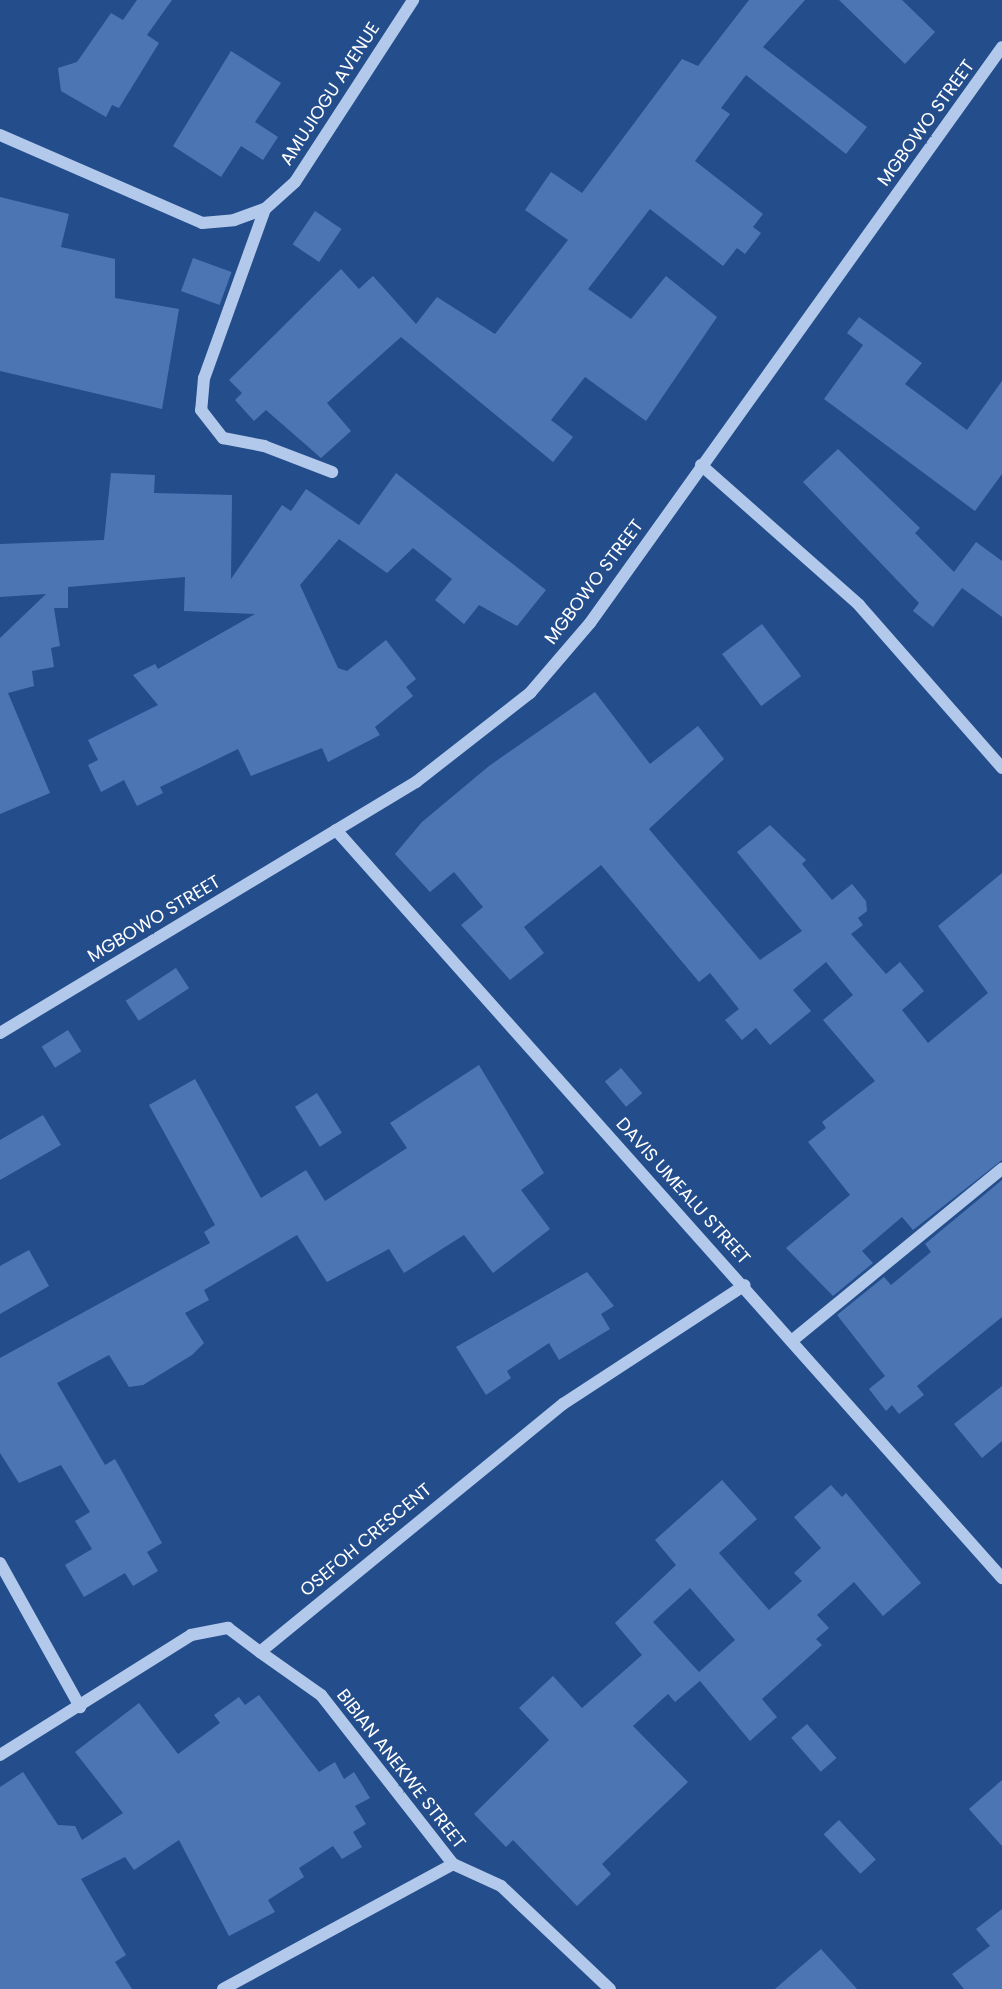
<!DOCTYPE html>
<style>
body{margin:0}
#map{position:relative;width:1002px;height:1989px;overflow:hidden;background:#244d8c;font-family:Poppins,sans-serif}
div>[style]{position:absolute}
[style*='--x']{left:calc(var(--x)*1px);top:calc(var(--y)*1px);width:calc(var(--w)*1px);rotate:calc(var(--a)*1deg)}
.building>*{inset:0;background:#4c76b3;transform-origin:0 0}
.minor>*{height:12px;margin:-6px;padding:0 6px;transform-origin:6px;border-radius:6px;background:#b3c9eb}
span{translate:-50% -50%;white-space:nowrap;text-align:center;line-height:1.15;-webkit-text-stroke:5px #244d8c;paint-order:stroke}
.street-label{font-size:18px;color:#fff}
</style>
<div id="map">
<div class="building">
<div style="clip-path:polygon(137px 0,172px 0,147px 35px,159px 43px,119px 108px,112px 105px,106px 117px,61px 91px,58px 68px,77px 62px,111px 13px,123px 20px)"></div>
<div style="clip-path:polygon(749px 0,805px 0,763px 47px,867px 127px,846px 154px,746px 75px,721px 108px,730px 114px,695px 161px,763px 214px,753px 227px,761px 233px,745px 254px,737px 248px,723px 266px,650px 209px,588px 289px,631px 319px,666px 276px,717px 317px,646px 421px,585px 377px,551px 420px,573px 437px,553px 462px,401px 337px,327px 403px,351px 431px,321px 458px,266px 410px,254px 421px,235px 400px,242px 393px,229px 380px,341px 269px,359px 289px,373px 276px,416px 324px,437px 297px,495px 334px,568px 240px,525px 210px,551px 172px,582px 193px,682px 59px,698px 66px)"></div>
<div style="clip-path:polygon(839px 0,902px 0,935px 32px,905px 64px)"></div>
<div style="clip-path:polygon(231px 51px,281px 83px,255px 122px,278px 137px,263px 160px,241px 146px,221px 177px,173px 146px)"></div>
<div style="clip-path:polygon(0 197px,69px 214px,61px 247px,115px 259px,115px 298px,179px 309px,162px 409px,0 371px)"></div>
<div style="left:315px;top:211px;width:32px;height:40px;rotate:34deg"></div>
<div style="left:193px;top:258px;width:41px;height:35px;rotate:20deg"></div>
<div style="clip-path:polygon(859px 317px,922px 363px,905px 384px,967px 430px,1002px 381px,1002px 474px,975px 511px,824px 399px,863px 345px,847px 333px)"></div>
<div style="clip-path:polygon(838px 449px,920px 528px,915px 533px,954px 572px,976px 542px,1002px 561px,1002px 617px,962px 588px,933px 627px,913px 611px,919px 603px,803px 482px)"></div>
<div style="clip-path:polygon(111px 473px,155px 475px,154px 493px,232px 495px,231px 579px,282px 505px,291px 511px,306px 489px,359px 525px,396px 473px,546px 590px,517px 626px,479px 605px,464px 624px,435px 600px,452px 579px,413px 548px,387px 573px,339px 539px,300px 585px,338px 668px,347px 671px,386px 640px,416px 679px,406px 687px,413px 696px,375px 727px,380px 735px,328px 762px,322px 748px,251px 776px,238px 749px,160px 787px,163px 793px,137px 806px,124px 780px,101px 792px,88px 765px,98px 760px,88px 740px,158px 705px,133px 675px,155px 664px,158px 669px,255px 614px,184px 611px,185px 577px,68px 587px,68px 608px,54px 608px,60px 646px,51px 648px,54px 667px,32px 671px,34px 686px,8px 693px,50px 793px,0 814px,0 638px,46px 594px,0 597px,0 544px,104px 540px)"></div>
<div style="left:762px;top:624px;width:65px;height:50px;rotate:53deg"></div>
<div style="clip-path:polygon(595px 692px,650px 764px,698px 726px,724px 759px,649px 829px,760px 960px,802px 931px,737px 852px,770px 825px,806px 860px,802px 864px,832px 900px,852px 884px,866px 901px,867px 911px,858px 918px,863px 925px,851px 934px,886px 974px,900px 962px,924px 991px,902px 1010px,928px 1043px,988px 993px,938px 926px,1002px 873px,1002px 1160px,913px 1230px,902px 1217px,862px 1251px,873px 1263px,833px 1296px,786px 1248px,850px 1195px,808px 1142px,826px 1128px,822px 1122px,875px 1081px,823px 1020px,853px 995px,826px 962px,793px 990px,811px 1011px,770px 1045px,756px 1028px,742px 1040px,725px 1020px,739px 1009px,710px 973px,699px 982px,601px 865px,524px 927px,544px 953px,510px 980px,461px 925px,483px 907px,454px 872px,430px 892px,395px 854px,422px 822px,489px 766px)"></div>
<div style="left:176px;top:968px;width:24px;height:60px;rotate:57deg"></div>
<div style="left:68px;top:1030px;width:25px;height:31px;rotate:58deg"></div>
<div style="clip-path:polygon(479px 1065px,544px 1173px,521px 1190px,550px 1229px,493px 1273px,464px 1235px,404px 1273px,389px 1249px,327px 1282px,297px 1235px,204px 1290px,209px 1300px,185px 1313px,204px 1343px,192px 1355px,143px 1385px,129px 1387px,109px 1355px,57px 1383px,105px 1465px,115px 1459px,162px 1543px,147px 1552px,158px 1571px,133px 1586px,125px 1573px,84px 1597px,65px 1565px,92px 1549px,75px 1521px,90px 1512px,61px 1465px,19px 1483px,0 1453px,0 1358px,210px 1243px,204px 1232px,215px 1225px,149px 1105px,195px 1079px,261px 1198px,306px 1170px,325px 1201px,407px 1148px,390px 1123px)"></div>
<div style="left:621px;top:1068px;width:33px;height:21px;rotate:50deg"></div>
<div style="left:317px;top:1093px;width:47px;height:26px;rotate:58deg"></div>
<div style="clip-path:polygon(43px 1115px,61px 1145px,0 1180px,0 1140px)"></div>
<div style="clip-path:polygon(1002px 1180px,1002px 1317px,917px 1386px,924px 1395px,899px 1414px,892px 1405px,886px 1411px,869px 1389px,885px 1376px,837px 1315px,884px 1277px,891px 1285px,931px 1252px,925px 1244px)"></div>
<div style="clip-path:polygon(29px 1250px,49px 1286px,0 1314px,0 1266px)"></div>
<div style="clip-path:polygon(587px 1272px,614px 1306px,601px 1314px,610px 1329px,559px 1360px,549px 1343px,507px 1371px,511px 1378px,486px 1395px,456px 1347px)"></div>
<div style="clip-path:polygon(1002px 1386px,1002px 1441px,982px 1458px,954px 1424px)"></div>
<div style="clip-path:polygon(evenodd,722px 1480px,757px 1519px,719px 1553px,769px 1610px,802px 1581px,794px 1573px,821px 1548px,794px 1517px,831px 1485px,842px 1497px,846px 1493px,921px 1583px,883px 1616px,854px 1582px,817px 1615px,829px 1628px,816px 1639px,822px 1645px,762px 1699px,777px 1717px,750px 1741px,700px 1681px,675px 1702px,668px 1694px,633px 1726px,688px 1782px,602px 1864px,611px 1874px,577px 1906px,513px 1840px,506px 1847px,474px 1814px,549px 1740px,519px 1708px,553px 1676px,582px 1708px,642px 1655px,615px 1623px,676px 1565px,655px 1540px,722px 1480px,690px 1588px,735px 1640px,699px 1672px,653px 1622px,690px 1588px)"></div>
<div style="clip-path:polygon(259px 1695px,319px 1772px,335px 1762px,344px 1779px,354px 1772px,370px 1798px,355px 1806px,366px 1824px,353px 1832px,362px 1847px,342px 1859px,333px 1846px,299px 1868px,304px 1877px,268px 1900px,275px 1912px,229px 1936px,179px 1840px,134px 1870px,125px 1857px,81px 1879px,126px 1955px,115px 1962px,132px 1989px,0 1989px,0 1787px,23px 1772px,58px 1825px,75px 1826px,82px 1840px,123px 1813px,75px 1752px,139px 1703px,178px 1754px,220px 1723px,214px 1715px,239px 1697px,245px 1705px)"></div>
<div style="left:807px;top:1724px;width:45px;height:21px;rotate:49deg"></div>
<div style="clip-path:polygon(1002px 1780px,1002px 1846px,969px 1809px)"></div>
<div style="left:839px;top:1820px;width:54px;height:21px;rotate:47deg"></div>
<div style="clip-path:polygon(1002px 1909px,1002px 1989px,964px 1989px,952px 1974px,990px 1946px,976px 1929px)"></div>
<div style="clip-path:polygon(821px 1949px,857px 1989px,775px 1989px)"></div>
</div>
<div class="minor">
<div style="--x:0;--y:135;--w:220;--a:23.5"></div>
<div style="--x:202;--y:223;--w:32;--a:-5"></div>
<div style="--x:234;--y:220;--w:33;--a:-20"></div>
<div style="--x:265;--y:209;--w:40;--a:-42"></div>
<div style="--x:295;--y:182;--w:217;--a:-57"></div>
<div style="--x:265;--y:209;--w:180;--a:109.8"></div>
<div style="--x:204;--y:378;--w:32;--a:95"></div>
<div style="--x:201;--y:410;--w:36;--a:52"></div>
<div style="--x:223;--y:438;--w:42;--a:11"></div>
<div style="--x:264;--y:446;--w:73;--a:20.9"></div>
<div style="--x:701;--y:465;--w:211;--a:41.5"></div>
<div style="--x:859;--y:605;--w:217;--a:48.7"></div>
<div style="--x:336;--y:830;--w:1002;--a:48.32"></div>
<div style="--x:0;--y:1033;--w:486;--a:-31.1"></div>
<div style="--x:416;--y:782;--w:145;--a:-38"></div>
<div style="--x:530;--y:693;--w:92;--a:-49.4"></div>
<div style="--x:590;--y:623;--w:708;--a:-54.42"></div>
<div style="--x:794;--y:1339;--w:269;--a:-39.3"></div>
<div style="--x:0;--y:1563;--w:165;--a:60.9"></div>
<div style="--x:260;--y:1652;--w:75;--a:35.2"></div>
<div style="--x:321;--y:1695;--w:214;--a:52"></div>
<div style="--x:453;--y:1864;--w:53;--a:24.6"></div>
<div style="--x:501;--y:1886;--w:150;--a:43.4"></div>
<div style="--x:0;--y:1755;--w:226;--a:-32.1"></div>
<div style="--x:191;--y:1635;--w:38;--a:-11"></div>
<div style="--x:228;--y:1628;--w:40;--a:37"></div>
<div style="--x:260;--y:1652;--w:392;--a:-39.3"></div>
<div style="--x:563;--y:1404;--w:217;--a:-33.2"></div>
<div style="--x:223;--y:1989;--w:262;--a:-28.5"></div>
</div>
<div class="street-label">
<span style="left:330px;top:94px;rotate:-57deg">AMUJIOGU AVENUE</span>
<span style="left:926px;top:123px;rotate:-54deg">MGBOWO STREET</span>
<span style="left:594px;top:582px;rotate:-53deg">MGBOWO STREET</span>
<span style="left:154px;top:919px;rotate:-31deg">MGBOWO STREET</span>
<span style="left:683px;top:1191px;rotate:48deg">DAVIS UMEALU STREET</span>
<span style="left:366px;top:1540px;rotate:-40deg">OSEFOH CRESCENT</span>
<span style="left:401px;top:1769px;rotate:52deg">BIBIAN ANEKWE STREET</span>
</div>
</div>
